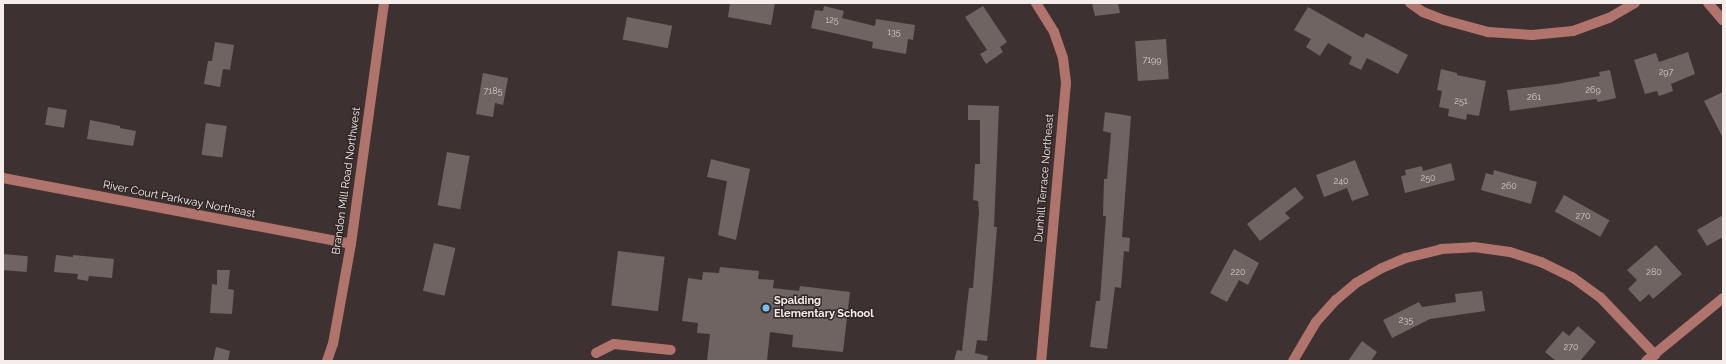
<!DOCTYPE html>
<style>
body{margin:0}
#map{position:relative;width:1726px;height:364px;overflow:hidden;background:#3d3231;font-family:Raleway,sans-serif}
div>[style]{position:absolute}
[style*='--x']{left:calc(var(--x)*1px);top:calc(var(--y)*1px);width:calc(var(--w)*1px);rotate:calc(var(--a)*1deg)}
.building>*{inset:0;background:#6f6462;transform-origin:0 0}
.minor>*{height:10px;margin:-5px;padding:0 5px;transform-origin:5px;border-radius:5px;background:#b0746c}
.dots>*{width:11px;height:11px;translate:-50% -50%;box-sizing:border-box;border:2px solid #322827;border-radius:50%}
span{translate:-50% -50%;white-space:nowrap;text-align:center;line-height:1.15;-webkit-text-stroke:3px #322827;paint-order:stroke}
.number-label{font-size:9px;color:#d3cbca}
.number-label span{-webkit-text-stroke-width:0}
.street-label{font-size:11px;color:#f4edec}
.poi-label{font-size:11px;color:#f4edec;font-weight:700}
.left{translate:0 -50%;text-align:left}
.frame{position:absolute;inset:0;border:4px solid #f4edec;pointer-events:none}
</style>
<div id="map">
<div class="building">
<div style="clip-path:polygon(730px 3px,775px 3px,771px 25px,728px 17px)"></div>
<div style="clip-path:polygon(1092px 3px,1118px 3px,1120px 13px,1095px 16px)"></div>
<div style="clip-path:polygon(824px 6px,844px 11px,842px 18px,875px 26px,876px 19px,915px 25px,913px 40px,908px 39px,906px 54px,872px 48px,873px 42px,811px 28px,815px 10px,823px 11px)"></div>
<div style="clip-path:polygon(983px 6px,1007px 42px,1000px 47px,1003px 52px,986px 64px,980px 54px,987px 50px,965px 17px)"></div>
<div style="clip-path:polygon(1308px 7px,1363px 38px,1366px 33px,1408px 55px,1398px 74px,1367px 58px,1361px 70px,1349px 64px,1352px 57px,1328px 43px,1320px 56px,1306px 47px,1311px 39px,1294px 30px)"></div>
<div style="left:627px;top:17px;width:46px;height:23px;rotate:11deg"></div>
<div style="left:1166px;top:39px;width:40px;height:31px;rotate:86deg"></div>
<div style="clip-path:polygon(215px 42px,234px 45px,230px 70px,223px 69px,220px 87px,204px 84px,208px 61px,212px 61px)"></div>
<div style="clip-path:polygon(1688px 52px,1695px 74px,1671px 84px,1673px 91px,1659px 96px,1657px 91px,1645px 94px,1634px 60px,1656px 53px,1659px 62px)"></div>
<div style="clip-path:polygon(1441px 69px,1457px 73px,1457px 75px,1486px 81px,1479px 116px,1467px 114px,1466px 120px,1448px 116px,1449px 109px,1439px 107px,1442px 91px,1437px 90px)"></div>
<div style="clip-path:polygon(1610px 70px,1616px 98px,1598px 102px,1596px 99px,1510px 111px,1507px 90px,1557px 84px,1600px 76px,1599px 72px)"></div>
<div style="clip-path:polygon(483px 73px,508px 78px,503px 105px,495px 103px,493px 117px,476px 114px)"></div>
<div style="clip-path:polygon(1723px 92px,1723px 138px,1704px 101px)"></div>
<div style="clip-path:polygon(968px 105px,999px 106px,994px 227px,997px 227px,992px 290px,987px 341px,977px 340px,975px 353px,988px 356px,987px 361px,954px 361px,957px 350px,962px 351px,969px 288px,973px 288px,979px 213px,978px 201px,973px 200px,975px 164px,980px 164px,980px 120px,968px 120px)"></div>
<div style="left:48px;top:107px;width:19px;height:18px;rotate:9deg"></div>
<div style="clip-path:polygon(1105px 112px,1131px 116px,1122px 237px,1130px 238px,1129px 252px,1124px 251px,1121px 288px,1115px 287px,1107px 349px,1090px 347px,1096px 301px,1100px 301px,1106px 216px,1103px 216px,1104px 179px,1107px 179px,1111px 133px,1103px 131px)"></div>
<div style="clip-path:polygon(90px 120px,120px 126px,120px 128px,136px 131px,133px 146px,87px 139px)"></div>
<div style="left:206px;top:123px;width:21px;height:32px;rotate:8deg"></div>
<div style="left:447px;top:152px;width:23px;height:54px;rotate:10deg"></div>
<div style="clip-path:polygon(711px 159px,750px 169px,736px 240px,718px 235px,727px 181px,707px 177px)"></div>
<div style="clip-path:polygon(1355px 160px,1369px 195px,1352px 201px,1347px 188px,1324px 197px,1316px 175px)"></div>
<div style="clip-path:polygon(1451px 163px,1455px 180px,1405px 193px,1401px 176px,1406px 175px,1405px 170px,1422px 166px,1423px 171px)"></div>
<div style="clip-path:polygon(1494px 170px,1537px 182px,1531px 204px,1481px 190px,1486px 173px,1493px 175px)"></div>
<div style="clip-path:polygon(1295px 187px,1304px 198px,1285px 213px,1290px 218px,1260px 241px,1247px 224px)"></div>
<div style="left:1564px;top:195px;width:52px;height:19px;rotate:29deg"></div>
<div style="clip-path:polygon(1723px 215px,1723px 237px,1707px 246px,1697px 230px)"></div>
<div style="left:434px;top:243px;width:22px;height:49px;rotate:13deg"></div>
<div style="clip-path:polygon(1656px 245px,1682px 274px,1653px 299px,1649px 294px,1640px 302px,1628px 289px,1637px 280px,1627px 270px)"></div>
<div style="clip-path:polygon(1234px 249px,1259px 263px,1248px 285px,1239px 280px,1227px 302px,1210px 293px)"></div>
<div style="left:618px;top:251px;width:47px;height:55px;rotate:7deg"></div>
<div style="left:3px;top:254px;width:25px;height:16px;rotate:5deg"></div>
<div style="clip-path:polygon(56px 255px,73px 257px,73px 255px,114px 259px,112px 278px,89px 276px,88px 281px,77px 279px,78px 274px,54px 272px)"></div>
<div style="clip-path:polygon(720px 267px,759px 271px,758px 279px,774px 280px,773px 288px,799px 291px,800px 286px,850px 292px,843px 352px,792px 347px,793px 335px,770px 332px,767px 361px,707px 361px,710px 334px,697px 333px,698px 323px,682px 321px,688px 278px,702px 280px,703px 272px,719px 273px)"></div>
<div style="clip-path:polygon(217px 270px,230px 270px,228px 289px,234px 290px,232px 314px,210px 313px,212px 284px,217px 285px)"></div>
<div style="clip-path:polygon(1482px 291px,1485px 311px,1430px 319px,1392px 338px,1383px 320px,1419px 302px,1422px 307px,1456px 302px,1455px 294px)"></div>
<div style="clip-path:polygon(1578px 326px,1596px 342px,1580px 361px,1556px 361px,1545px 352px,1563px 331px,1569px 336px)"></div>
<div style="clip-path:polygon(1362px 341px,1377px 352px,1371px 361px,1348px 361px)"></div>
<div style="clip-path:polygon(216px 347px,230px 351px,228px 361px,213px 361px)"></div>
</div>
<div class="minor">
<div style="--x:1036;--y:3;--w:34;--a:58"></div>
<div style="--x:1054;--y:32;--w:28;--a:71"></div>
<div style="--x:1063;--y:58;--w:25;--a:83"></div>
<div style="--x:1066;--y:83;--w:279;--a:95.1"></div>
<div style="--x:1410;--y:3;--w:16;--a:35"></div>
<div style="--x:1423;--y:12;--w:22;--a:21"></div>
<div style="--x:1444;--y:20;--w:46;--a:15.3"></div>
<div style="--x:1488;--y:32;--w:44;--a:3.9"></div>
<div style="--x:1532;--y:35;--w:41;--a:-5.6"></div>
<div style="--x:1573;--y:31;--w:38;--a:-20"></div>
<div style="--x:1609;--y:18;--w:30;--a:-30"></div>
<div style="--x:1708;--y:3;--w:23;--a:49"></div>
<div style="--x:3;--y:178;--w:354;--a:10.7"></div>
<div style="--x:596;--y:353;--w:20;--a:-27"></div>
<div style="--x:614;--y:344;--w:57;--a:6"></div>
<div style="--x:327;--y:361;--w:18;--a:-71"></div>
<div style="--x:333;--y:344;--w:102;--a:-79.8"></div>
<div style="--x:351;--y:244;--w:243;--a:-82.2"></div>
<div style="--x:1293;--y:361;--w:45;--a:-59.5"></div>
<div style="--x:1316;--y:322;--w:30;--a:-48"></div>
<div style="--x:1336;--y:300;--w:26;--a:-40"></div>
<div style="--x:1356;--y:283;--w:30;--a:-30"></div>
<div style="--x:1382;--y:268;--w:26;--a:-23"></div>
<div style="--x:1406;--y:258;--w:36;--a:-14"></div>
<div style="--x:1441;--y:249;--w:33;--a:-3"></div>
<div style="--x:1474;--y:247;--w:36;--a:8"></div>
<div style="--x:1510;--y:252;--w:33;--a:18"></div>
<div style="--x:1541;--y:262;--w:34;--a:26"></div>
<div style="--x:1572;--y:277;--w:34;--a:36"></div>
<div style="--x:1600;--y:297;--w:80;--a:46.5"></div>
<div style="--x:1646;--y:361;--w:99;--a:-39.3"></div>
</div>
<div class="dots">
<div style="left:766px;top:308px;background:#70c1f4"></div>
</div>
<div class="number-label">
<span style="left:832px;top:20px">125</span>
<span style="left:894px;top:32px">135</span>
<span style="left:1152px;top:60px">7199</span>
<span style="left:1666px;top:72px">297</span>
<span style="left:1593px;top:90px">269</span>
<span style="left:493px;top:91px">7185</span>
<span style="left:1534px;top:97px">261</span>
<span style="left:1461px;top:101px">251</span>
<span style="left:1428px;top:178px">250</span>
<span style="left:1341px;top:181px">240</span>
<span style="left:1509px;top:186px">260</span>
<span style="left:1583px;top:216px">270</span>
<span style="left:1238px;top:272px">220</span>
<span style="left:1654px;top:272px">280</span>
<span style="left:1406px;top:320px">235</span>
<span style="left:1571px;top:347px">270</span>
</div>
<div class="street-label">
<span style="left:1045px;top:178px;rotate:-85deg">Dunhill Terrace Northeast</span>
<span style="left:347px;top:181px;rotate:-82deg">Brandon Mill Road Northwest</span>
<span style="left:179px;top:200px;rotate:11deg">River Court Parkway Northeast</span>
</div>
<div class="poi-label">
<span class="left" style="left:774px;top:308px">Spalding<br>Elementary School</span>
</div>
<div class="frame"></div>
</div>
